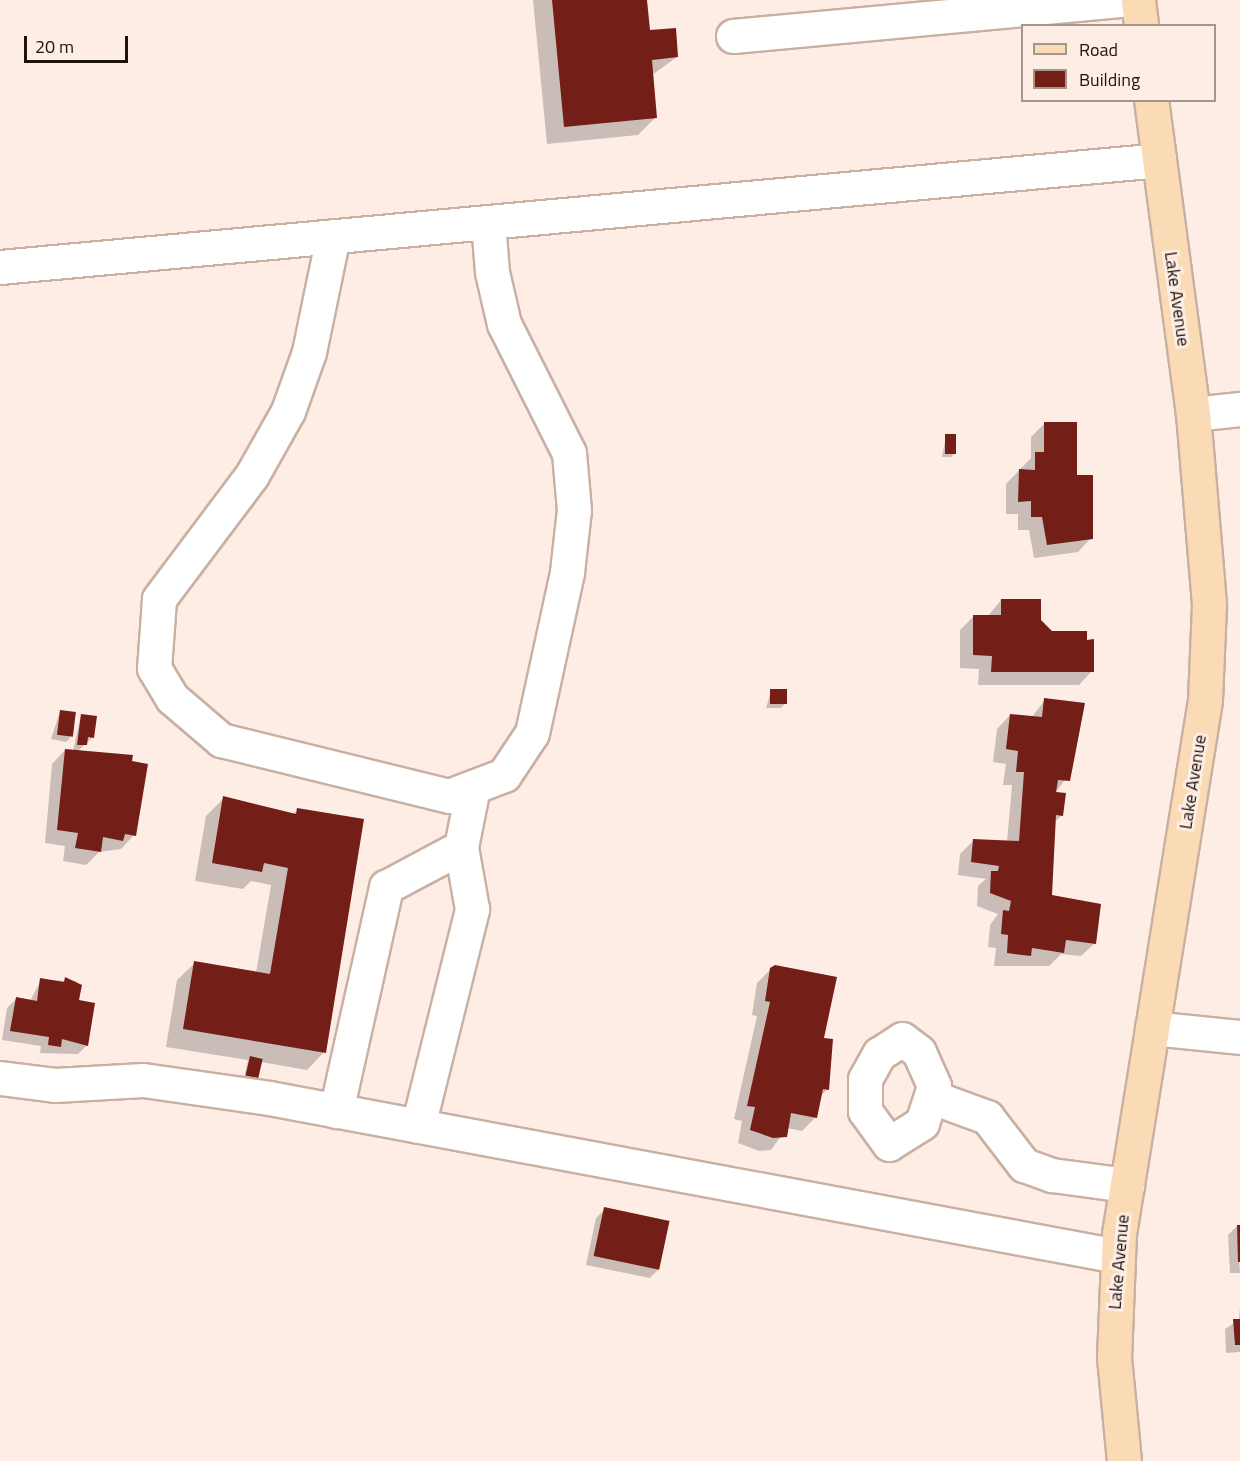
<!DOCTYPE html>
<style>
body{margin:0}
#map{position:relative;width:1240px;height:1461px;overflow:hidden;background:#fdede5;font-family:"Titillium Web",sans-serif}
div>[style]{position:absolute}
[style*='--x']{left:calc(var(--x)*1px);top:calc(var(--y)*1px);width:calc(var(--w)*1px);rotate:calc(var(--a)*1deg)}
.shadow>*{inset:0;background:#0003}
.building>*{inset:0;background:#741e18;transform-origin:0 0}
.roads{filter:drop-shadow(2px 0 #c9b0a2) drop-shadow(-2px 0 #c9b0a2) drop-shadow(0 2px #c9b0a2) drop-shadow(0 -2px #c9b0a2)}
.minor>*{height:33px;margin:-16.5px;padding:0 16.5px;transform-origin:16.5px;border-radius:16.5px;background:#fff}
.major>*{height:33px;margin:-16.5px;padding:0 16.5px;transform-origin:16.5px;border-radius:16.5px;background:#fbdbb5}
span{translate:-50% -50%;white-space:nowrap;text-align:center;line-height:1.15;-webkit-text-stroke:6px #fdede5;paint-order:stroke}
.street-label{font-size:18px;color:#1d140f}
.legend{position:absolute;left:1021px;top:24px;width:195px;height:78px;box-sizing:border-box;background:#fdede5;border:2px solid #a3968f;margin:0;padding:8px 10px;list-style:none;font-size:18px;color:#1d140f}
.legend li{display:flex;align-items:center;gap:12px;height:30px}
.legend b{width:30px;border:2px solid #a3968f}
.scale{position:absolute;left:24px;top:36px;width:104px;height:27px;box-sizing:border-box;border:3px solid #1d140f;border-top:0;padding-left:8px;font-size:18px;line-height:21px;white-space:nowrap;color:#1d140f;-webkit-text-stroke:4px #fdede5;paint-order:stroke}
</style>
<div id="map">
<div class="shadow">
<div style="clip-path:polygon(533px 0,644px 0,648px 32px,677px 57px,652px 75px,656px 117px,638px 135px,547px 144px)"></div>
<div style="clip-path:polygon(1045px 423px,1076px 477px,1091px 538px,1078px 552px,1034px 558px,1029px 530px,1018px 530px,1018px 514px,1006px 514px,1006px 484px,1031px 458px,1031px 437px)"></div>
<div style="clip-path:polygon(946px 436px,955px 453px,951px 457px,942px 457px)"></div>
<div style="clip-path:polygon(1001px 600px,1040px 620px,1092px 671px,1079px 685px,978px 685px,979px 669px,960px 668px,960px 630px,974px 616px,988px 616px)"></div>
<div style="clip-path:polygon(771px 691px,785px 704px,781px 708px,766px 708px)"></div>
<div style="clip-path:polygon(1045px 700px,1084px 705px,1072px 769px,1055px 794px,1062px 815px,1054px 823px,1050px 896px,1095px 943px,1081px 956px,1061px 954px,1049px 966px,994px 966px,996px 948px,988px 947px,990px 925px,998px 914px,977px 906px,978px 886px,986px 879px,958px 875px,960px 854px,973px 841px,1007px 842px,1012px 785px,1003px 785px,1006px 764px,993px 762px,997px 729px,1010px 715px,1031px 718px)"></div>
<div style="clip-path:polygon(60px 711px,70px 738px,66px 742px,51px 739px)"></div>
<div style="clip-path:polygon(81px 715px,93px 737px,78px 751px,134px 835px,121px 849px,99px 852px,86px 865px,63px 861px,65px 846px,45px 843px,52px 764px,65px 750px,73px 751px)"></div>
<div style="clip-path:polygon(224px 798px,292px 815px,297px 810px,324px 1052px,307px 1070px,261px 1062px,254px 1081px,244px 1079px,248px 1060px,166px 1047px,177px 980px,195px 963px,256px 973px,271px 885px,251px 881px,243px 889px,195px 881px,206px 816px)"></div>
<div style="clip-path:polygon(771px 969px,822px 1039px,828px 1089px,819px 1097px,816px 1117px,802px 1131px,787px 1128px,771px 1150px,759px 1151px,738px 1143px,742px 1121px,734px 1119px,757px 1016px,752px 1015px,757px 983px)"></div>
<div style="clip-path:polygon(41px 980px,76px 981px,87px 1045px,78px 1054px,40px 1053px,41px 1046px,2px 1040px,7px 1008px,16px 999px,30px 1001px)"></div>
<div style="clip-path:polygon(605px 1209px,659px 1269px,650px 1278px,586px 1265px,596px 1218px)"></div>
<div style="clip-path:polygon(1237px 1226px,1240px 1273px,1230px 1273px,1228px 1235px)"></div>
<div style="clip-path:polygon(1240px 1307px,1240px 1352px,1226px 1353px,1225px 1329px,1239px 1320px)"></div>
</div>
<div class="building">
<div style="clip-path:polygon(552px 0,647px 0,650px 30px,676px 28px,678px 57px,652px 60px,657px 118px,564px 127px)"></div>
<div style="clip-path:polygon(1044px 422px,1077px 422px,1077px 475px,1093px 475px,1093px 539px,1047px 545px,1042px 517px,1031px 517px,1031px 501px,1018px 502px,1019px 469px,1035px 470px,1035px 452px,1044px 452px)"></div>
<div style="left:945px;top:434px;width:11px;height:20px"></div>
<div style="clip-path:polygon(1001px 599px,1041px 599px,1041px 620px,1052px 631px,1087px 631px,1087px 640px,1094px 639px,1094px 672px,991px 672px,992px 656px,973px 655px,973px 615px,1001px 615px)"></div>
<div style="left:770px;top:689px;width:17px;height:15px"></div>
<div style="clip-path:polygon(1044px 698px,1085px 703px,1070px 781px,1058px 780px,1056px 792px,1066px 793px,1063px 816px,1056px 815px,1052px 895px,1101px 904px,1096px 944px,1066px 940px,1064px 953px,1032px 948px,1031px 956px,1007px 953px,1008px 935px,1001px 934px,1003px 910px,1009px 911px,1011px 901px,990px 893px,991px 871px,998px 871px,999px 866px,971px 862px,973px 839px,1019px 841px,1024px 772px,1016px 772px,1018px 751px,1006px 749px,1010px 714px,1042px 717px)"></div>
<div style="left:60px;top:710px;width:16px;height:25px;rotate:7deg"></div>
<div style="clip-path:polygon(81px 714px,97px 716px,94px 738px,88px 737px,87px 745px,77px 745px)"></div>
<div style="clip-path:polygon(65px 749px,133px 755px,132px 761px,148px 764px,136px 836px,125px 834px,123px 841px,103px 837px,101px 852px,75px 848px,78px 833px,57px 830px)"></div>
<div style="clip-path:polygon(223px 796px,296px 814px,297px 808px,364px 819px,326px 1053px,183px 1029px,194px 961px,270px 974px,288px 868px,264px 863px,262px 872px,212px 863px)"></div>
<div style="clip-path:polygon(775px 965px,837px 977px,824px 1038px,833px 1039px,829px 1090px,823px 1089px,817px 1118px,791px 1113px,787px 1137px,773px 1138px,750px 1130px,755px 1107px,747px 1106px,770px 1002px,765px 1001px,770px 968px)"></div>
<div style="clip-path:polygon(65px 977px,82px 985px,79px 1000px,95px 1003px,88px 1046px,62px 1039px,61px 1047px,48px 1045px,49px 1037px,10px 1031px,16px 997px,37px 1001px,40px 978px,64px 982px)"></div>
<div style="left:250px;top:1056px;width:13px;height:20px;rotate:13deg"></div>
<div style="left:604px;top:1207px;width:67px;height:50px;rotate:12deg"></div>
<div style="clip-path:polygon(1237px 1225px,1240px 1225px,1240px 1262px,1238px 1262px)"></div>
<div style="clip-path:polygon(1233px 1319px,1240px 1319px,1240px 1345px,1235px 1345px)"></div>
</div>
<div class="roads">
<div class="minor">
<div style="--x:733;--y:36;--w:391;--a:-5.3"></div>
<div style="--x:333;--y:236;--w:118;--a:101.7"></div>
<div style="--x:309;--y:352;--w:63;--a:109.6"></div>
<div style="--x:288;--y:411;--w:73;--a:119.4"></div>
<div style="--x:252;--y:475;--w:155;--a:126.9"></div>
<div style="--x:159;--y:599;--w:69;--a:94.1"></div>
<div style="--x:154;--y:668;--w:35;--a:59"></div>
<div style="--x:172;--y:698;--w:65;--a:40.6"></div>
<div style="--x:221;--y:740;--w:235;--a:13.8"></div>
<div style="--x:449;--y:796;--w:59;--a:-20.9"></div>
<div style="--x:504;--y:775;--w:50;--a:-56.3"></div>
<div style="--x:532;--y:733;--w:165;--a:-77.7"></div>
<div style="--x:567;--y:572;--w:62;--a:-83.6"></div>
<div style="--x:574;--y:510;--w:57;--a:-95"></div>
<div style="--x:569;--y:453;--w:144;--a:-116.7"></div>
<div style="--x:504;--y:324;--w:53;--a:-103"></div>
<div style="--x:492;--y:272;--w:50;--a:-94.6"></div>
<div style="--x:0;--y:267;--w:1164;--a:-5.27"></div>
<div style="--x:1193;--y:414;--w:47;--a:-6.1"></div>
<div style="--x:1152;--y:1028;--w:88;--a:5.8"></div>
<div style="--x:902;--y:1039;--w:21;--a:37"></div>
<div style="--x:919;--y:1052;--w:37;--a:66"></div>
<div style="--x:934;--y:1086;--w:39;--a:108"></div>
<div style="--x:922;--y:1123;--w:39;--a:148"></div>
<div style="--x:889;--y:1144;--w:41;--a:-126"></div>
<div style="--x:865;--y:1111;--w:32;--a:-90"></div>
<div style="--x:865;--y:1079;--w:29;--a:-61"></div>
<div style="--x:879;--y:1054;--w:27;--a:-33"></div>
<div style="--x:0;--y:1078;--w:55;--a:7.3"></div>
<div style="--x:55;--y:1085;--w:88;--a:-3.3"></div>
<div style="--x:143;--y:1080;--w:127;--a:8.1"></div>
<div style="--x:269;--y:1098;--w:863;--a:10.55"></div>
<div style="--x:932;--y:1097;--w:59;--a:20"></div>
<div style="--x:987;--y:1117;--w:61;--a:52.4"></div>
<div style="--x:1024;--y:1165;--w:30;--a:20"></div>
<div style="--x:1052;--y:1175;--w:76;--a:7.6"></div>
<div style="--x:336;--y:1111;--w:230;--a:-77.4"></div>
<div style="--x:386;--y:887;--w:85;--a:-28.1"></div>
<div style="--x:418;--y:1126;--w:224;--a:-76"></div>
<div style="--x:472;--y:909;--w:63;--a:-100.1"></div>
<div style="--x:461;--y:847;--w:61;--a:-78.7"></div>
</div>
<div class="major">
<div style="--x:1138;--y:0;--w:26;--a:83"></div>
<div style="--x:1124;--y:1461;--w:103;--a:-95.5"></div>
<div style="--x:1114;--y:1358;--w:124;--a:-87.7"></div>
<div style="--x:1119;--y:1234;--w:541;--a:-80.85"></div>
<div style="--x:1205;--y:700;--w:96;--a:-87.6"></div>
<div style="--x:1209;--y:604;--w:191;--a:-94.8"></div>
<div style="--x:1193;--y:414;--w:317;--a:-97.6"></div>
</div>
</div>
<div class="street-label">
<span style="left:1177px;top:299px;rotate:82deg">Lake Avenue</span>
<span style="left:1193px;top:782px;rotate:-81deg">Lake Avenue</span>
<span style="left:1119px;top:1262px;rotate:-85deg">Lake Avenue</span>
</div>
<ul class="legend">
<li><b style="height:8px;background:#fbdbb5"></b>Road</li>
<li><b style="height:16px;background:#741e18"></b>Building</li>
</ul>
<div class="scale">20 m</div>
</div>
